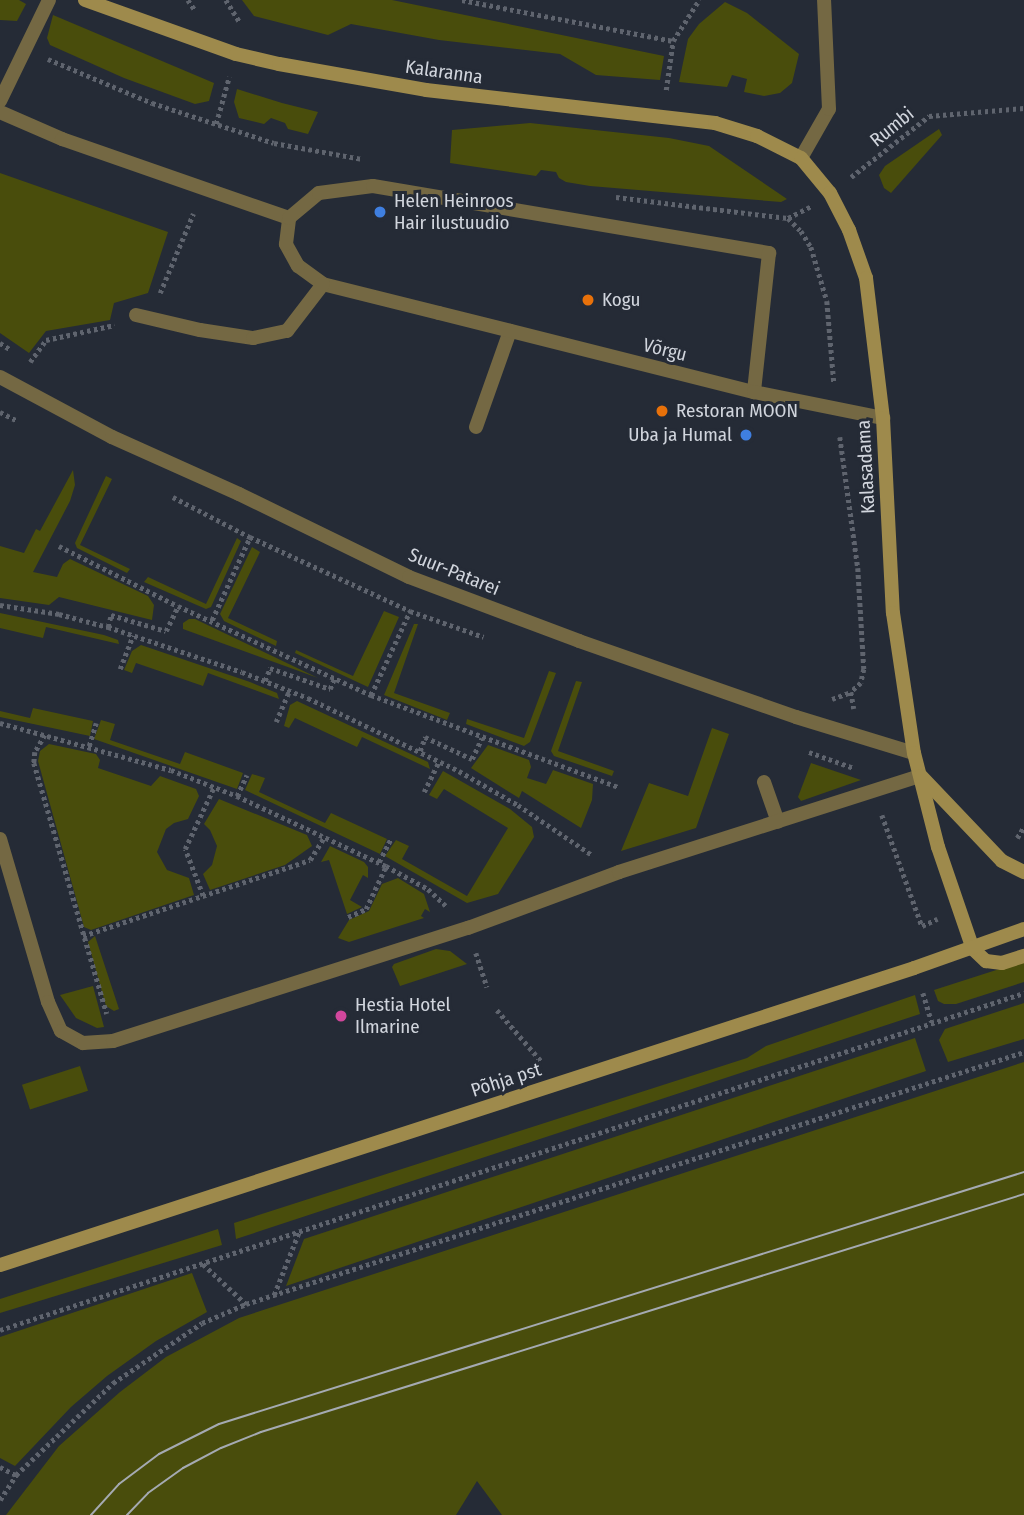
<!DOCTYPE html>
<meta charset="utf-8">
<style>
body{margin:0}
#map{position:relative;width:1024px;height:1515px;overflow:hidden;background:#252b36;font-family:"Fira Sans Condensed",sans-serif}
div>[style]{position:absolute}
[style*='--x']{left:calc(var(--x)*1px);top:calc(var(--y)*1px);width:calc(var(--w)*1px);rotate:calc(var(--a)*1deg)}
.green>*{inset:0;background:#494d0c;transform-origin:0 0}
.path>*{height:4.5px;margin-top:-2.25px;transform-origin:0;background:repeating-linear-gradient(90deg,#5f646e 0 3.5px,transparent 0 7px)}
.lane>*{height:14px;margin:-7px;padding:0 7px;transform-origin:7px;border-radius:7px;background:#746843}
.street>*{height:14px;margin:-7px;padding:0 7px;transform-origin:7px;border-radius:7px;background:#746843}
.secondary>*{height:14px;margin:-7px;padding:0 7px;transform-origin:7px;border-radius:7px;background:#9e8a4c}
.tram>*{height:2px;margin:-1px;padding:0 1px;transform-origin:1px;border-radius:1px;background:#a5aab2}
.dots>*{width:19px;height:19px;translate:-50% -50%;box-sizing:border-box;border:4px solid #252b36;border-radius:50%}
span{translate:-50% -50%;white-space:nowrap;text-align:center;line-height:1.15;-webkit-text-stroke:6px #252b36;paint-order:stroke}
.street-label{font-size:19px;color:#d1d5dd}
.poi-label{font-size:19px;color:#d1d5dd}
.left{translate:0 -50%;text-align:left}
.right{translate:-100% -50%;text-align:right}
</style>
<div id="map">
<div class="green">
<div style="clip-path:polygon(0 0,19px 0,26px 4px,17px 21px,0 20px)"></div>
<div style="clip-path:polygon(242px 0,392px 0,664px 56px,660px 80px,596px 75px,560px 54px,439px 40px,351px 24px,328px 35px,254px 16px)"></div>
<div style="clip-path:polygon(725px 2px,747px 13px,799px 54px,792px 83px,780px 93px,764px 96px,744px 92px,747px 79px,732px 75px,727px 87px,679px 82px,688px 39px,699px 24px)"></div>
<div style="clip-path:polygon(53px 15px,214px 83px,209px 101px,195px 104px,124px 78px,50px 45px,47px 38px)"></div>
<div style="clip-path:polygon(237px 89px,282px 103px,318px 112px,308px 134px,288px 129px,285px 123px,271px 118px,264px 124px,239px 118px,234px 102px)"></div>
<div style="clip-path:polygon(530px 123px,669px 138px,709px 146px,787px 199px,781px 202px,590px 186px,566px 182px,559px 178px,556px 172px,541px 170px,536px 176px,450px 163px,452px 130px)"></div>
<div style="clip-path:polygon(939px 129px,942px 135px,891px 193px,884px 188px,879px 175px,885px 166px)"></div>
<div style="clip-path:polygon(0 173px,168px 232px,148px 293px,114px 303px,110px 320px,46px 331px,29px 353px,0 333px)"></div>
<div style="clip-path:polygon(73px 470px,75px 485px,70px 501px,33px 572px,57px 577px,63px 564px,70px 559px,148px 596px,154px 605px,152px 620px,59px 597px,49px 605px,0 598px,0 546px,24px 553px,36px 529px,40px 531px)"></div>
<div style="clip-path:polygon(106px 476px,112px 479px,80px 545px,130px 569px,127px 573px,77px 548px,75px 543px)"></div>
<div style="clip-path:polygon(237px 538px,241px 541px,211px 607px,206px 609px,144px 582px,148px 577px,206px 604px)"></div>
<div style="clip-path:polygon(252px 547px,260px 552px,228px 618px,277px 641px,276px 646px,224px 621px,220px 614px)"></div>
<div style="clip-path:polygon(384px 611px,399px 617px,368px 687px,295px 653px,296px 650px,353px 676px)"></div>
<div style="clip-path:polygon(0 613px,104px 635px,118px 640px,119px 644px,46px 627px,43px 638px,0 628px)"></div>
<div style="clip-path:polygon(189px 619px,195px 619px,318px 678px,183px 629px,183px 623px)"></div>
<div style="clip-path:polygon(414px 624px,418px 624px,394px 693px,450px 713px,447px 720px,384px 695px)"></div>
<div style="clip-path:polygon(141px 645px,250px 682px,277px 693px,279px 699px,208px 673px,203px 686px,136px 663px,132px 673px,124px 670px,132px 651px)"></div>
<div style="clip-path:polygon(549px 671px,556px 673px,530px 742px,524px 746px,466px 724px,467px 719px,524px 738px)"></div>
<div style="clip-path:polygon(576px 681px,582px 682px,558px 751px,614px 771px,612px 776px,554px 756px,551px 751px)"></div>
<div style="clip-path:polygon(297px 701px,428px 762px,430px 769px,362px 737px,357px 747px,295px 718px,289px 728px,284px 726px,290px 705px)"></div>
<div style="clip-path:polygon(33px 708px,93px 721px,90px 736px,0 717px,0 711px,30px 718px)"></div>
<div style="clip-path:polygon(101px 720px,115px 724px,110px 740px,180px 764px,185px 752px,243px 773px,237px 789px,94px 739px)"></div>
<div style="clip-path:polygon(712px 728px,729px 734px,696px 828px,621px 851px,649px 783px,688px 796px)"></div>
<div style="clip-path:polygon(49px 744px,96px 754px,100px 760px,98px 768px,151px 786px,160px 776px,196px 789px,199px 796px,188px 819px,174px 823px,166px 829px,157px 852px,167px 870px,189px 878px,194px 895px,91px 930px,84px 927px,38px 761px,40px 751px)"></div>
<div style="clip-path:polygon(488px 745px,529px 760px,531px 767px,527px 778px,546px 784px,553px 770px,593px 784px,592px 800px,581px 828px,522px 791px,519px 798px,471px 768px)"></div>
<div style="clip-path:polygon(811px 763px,861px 780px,801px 801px,798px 797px)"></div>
<div style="clip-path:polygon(443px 771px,510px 809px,532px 827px,534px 837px,498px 894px,467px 903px,385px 856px,396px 840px,409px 846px,402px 859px,467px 896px,508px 828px,444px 789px,437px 799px,429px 795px)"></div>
<div style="clip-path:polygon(252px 774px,265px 778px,259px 792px,325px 823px,331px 813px,387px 839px,380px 854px,245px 790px)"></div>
<div style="clip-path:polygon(219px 799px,307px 835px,312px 846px,285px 865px,210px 890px,203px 874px,212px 865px,217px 846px,210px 830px,204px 824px)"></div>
<div style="clip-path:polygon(330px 846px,364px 862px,368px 867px,368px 878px,363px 875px,350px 900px,362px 907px,347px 914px,329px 860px,321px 862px)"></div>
<div style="clip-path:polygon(398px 878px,424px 894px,430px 912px,425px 909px,421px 916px,424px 918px,349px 942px,338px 938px,349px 920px,369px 911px,382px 884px)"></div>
<div style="clip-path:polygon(95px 936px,119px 1009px,114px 1011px,106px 1006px,88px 942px)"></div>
<div style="clip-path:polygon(436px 949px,450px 951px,467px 964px,400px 986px,392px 967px,394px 964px)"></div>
<div style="clip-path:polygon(1024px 961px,1024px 982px,956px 1004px,944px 1004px,938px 1001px,934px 990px)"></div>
<div style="clip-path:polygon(93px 986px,104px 1027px,97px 1028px,76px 1018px,60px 995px)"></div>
<div style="clip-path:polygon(915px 995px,920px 1014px,236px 1239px,234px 1223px,747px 1058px,766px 1046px)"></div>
<div style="clip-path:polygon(1024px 1003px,1024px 1039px,948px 1062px,939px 1040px,945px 1029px)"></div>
<div style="clip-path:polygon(915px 1038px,926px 1071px,286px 1286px,304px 1239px)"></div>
<div style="clip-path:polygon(1024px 1062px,1024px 1515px,502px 1515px,477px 1481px,456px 1515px,6px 1515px,59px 1446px,120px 1392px,166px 1357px,239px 1318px)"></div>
<div style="left:80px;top:1066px;width:26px;height:61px;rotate:72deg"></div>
<div style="clip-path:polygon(218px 1229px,222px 1245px,0 1313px,0 1299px)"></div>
<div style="clip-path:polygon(192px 1273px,207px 1312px,156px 1341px,107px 1376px,71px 1407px,15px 1466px,0 1458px,0 1337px)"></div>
</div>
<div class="path">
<div style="--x:188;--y:0;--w:12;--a:55"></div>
<div style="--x:226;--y:0;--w:25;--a:58"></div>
<div style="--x:462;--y:0;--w:215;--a:11"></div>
<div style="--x:673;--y:41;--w:49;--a:-57.6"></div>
<div style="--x:48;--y:59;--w:113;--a:22.9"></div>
<div style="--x:152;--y:103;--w:128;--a:18.2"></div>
<div style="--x:274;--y:143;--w:89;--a:10.3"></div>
<div style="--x:666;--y:90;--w:49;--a:-81.9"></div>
<div style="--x:216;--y:124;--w:49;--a:-74.5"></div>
<div style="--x:851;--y:177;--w:99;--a:-38"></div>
<div style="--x:929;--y:116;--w:95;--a:-4.8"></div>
<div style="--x:616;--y:197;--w:173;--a:7"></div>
<div style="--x:788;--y:218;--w:25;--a:-27"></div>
<div style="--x:788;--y:218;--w:18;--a:45"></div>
<div style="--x:801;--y:231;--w:19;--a:58"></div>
<div style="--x:811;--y:247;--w:56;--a:73.5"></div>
<div style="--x:827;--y:301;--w:82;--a:85.1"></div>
<div style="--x:160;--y:293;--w:86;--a:-67.3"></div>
<div style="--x:0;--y:343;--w:13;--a:32"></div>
<div style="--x:30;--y:362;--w:27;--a:-54"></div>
<div style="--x:46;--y:340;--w:70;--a:-12.4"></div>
<div style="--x:0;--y:412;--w:20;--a:27"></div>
<div style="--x:840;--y:437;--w:132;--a:82.2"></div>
<div style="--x:858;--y:568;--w:101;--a:86.6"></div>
<div style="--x:864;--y:669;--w:14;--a:102"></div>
<div style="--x:861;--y:683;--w:13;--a:138"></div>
<div style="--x:851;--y:692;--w:17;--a:80"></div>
<div style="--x:173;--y:497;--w:87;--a:27.5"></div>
<div style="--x:250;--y:537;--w:176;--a:24.8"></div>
<div style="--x:410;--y:611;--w:78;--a:19.4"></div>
<div style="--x:59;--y:546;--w:133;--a:26.8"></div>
<div style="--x:178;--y:606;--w:213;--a:24.8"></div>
<div style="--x:371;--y:695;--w:264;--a:20.4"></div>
<div style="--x:0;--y:605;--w:60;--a:8.7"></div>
<div style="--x:59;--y:614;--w:51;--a:14.9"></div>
<div style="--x:108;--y:627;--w:141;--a:18.6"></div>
<div style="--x:242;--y:672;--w:71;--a:21.5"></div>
<div style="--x:308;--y:698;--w:168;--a:25.8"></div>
<div style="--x:459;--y:771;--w:68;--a:30"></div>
<div style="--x:518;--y:805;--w:89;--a:34"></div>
<div style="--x:212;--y:620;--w:91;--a:-65.4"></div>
<div style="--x:108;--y:627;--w:12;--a:-76"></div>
<div style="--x:111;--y:615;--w:57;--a:16.2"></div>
<div style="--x:166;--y:631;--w:28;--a:-64"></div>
<div style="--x:120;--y:669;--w:36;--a:-69"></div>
<div style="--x:265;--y:681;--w:14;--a:-69"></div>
<div style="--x:270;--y:668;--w:64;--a:19.3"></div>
<div style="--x:330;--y:689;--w:11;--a:-68"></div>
<div style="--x:371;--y:695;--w:93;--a:-65.1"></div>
<div style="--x:832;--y:699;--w:20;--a:-20"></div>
<div style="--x:276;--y:722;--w:34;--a:-67"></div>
<div style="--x:0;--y:723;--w:177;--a:15.4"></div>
<div style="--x:171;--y:770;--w:71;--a:21.5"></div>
<div style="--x:237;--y:796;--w:165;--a:25.2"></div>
<div style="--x:386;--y:866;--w:48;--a:28.7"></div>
<div style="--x:428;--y:889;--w:25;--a:43"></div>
<div style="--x:45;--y:735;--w:20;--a:120"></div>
<div style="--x:35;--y:752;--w:11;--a:95"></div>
<div style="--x:34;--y:763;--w:261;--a:73.8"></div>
<div style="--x:89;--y:746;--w:24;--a:-73"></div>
<div style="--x:420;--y:751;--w:15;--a:-70"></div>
<div style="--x:425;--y:737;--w:52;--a:25.1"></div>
<div style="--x:472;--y:759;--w:23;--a:-65"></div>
<div style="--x:809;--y:752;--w:48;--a:19.6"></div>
<div style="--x:424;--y:792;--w:34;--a:-64"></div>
<div style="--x:237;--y:796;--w:23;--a:-65"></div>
<div style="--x:882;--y:815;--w:118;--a:70.2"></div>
<div style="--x:922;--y:926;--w:17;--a:-25"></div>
<div style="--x:1017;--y:838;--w:13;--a:-58"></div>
<div style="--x:379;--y:862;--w:25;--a:-63"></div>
<div style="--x:203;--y:896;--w:50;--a:-111"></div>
<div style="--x:185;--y:849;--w:68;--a:-64.9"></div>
<div style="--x:348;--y:917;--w:20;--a:-24"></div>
<div style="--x:366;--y:909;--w:47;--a:-65.1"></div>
<div style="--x:83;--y:936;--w:239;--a:-18.5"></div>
<div style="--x:310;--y:860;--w:28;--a:-58"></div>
<div style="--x:476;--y:953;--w:36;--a:72"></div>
<div style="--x:923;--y:993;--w:30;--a:73"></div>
<div style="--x:497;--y:1010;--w:69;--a:49.1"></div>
<div style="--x:203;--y:1264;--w:59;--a:42.9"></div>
<div style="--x:274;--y:1295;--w:68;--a:-68.4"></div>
<div style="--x:0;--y:1330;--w:1078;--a:-18.22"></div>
<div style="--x:0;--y:1467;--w:18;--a:27"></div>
<div style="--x:0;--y:1500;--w:30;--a:-57"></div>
<div style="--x:16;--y:1475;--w:134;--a:-43.5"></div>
<div style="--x:113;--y:1383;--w:107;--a:-34"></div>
<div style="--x:202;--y:1323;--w:48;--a:-23.4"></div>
<div style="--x:246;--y:1304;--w:818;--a:-17.95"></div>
</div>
<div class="lane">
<div style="--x:0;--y:101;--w:112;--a:-64.1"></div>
<div style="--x:0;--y:112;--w:68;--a:23.5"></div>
<div style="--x:62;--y:139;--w:240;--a:19.2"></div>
<div style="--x:439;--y:313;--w:120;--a:-166"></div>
<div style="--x:323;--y:284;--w:31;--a:-144"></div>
<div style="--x:298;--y:266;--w:25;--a:-119"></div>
<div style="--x:286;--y:244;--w:26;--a:-83"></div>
<div style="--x:289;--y:218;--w:39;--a:-40"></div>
<div style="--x:319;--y:193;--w:54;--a:-7.4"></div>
<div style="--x:373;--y:186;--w:402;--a:9.6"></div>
<div style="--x:769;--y:253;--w:140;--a:96.2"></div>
<div style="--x:136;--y:315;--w:66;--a:13.2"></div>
<div style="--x:200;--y:330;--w:54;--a:8.6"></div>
<div style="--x:253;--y:338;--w:35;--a:-12"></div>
<div style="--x:287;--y:331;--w:59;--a:-52.5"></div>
<div style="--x:476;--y:427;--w:102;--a:-70.5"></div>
<div style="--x:764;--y:782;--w:42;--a:70.7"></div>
<div style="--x:0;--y:839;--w:170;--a:73.6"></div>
<div style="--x:48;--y:1002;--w:32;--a:66"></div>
<div style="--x:61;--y:1031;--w:25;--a:29"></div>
<div style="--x:83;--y:1043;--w:30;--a:-4"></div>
<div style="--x:113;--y:1041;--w:373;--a:-17.7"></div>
<div style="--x:468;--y:928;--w:161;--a:-20.3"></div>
<div style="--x:619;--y:872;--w:316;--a:-17.7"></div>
</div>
<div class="street">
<div style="--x:801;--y:158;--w:56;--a:-60.3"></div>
<div style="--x:829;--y:109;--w:109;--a:-92.6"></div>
<div style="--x:439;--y:313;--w:325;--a:14.1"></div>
<div style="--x:754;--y:392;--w:132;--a:11.4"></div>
<div style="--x:0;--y:377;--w:127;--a:28.2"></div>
<div style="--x:112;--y:437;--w:139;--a:24.2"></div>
<div style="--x:239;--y:494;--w:189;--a:26"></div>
<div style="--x:409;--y:577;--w:182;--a:20.6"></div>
<div style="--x:579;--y:641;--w:230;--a:19.3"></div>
<div style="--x:796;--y:717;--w:123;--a:17"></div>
</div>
<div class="secondary">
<div style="--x:85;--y:0;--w:160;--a:19.7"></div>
<div style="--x:236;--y:54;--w:44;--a:13.1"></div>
<div style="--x:279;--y:64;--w:149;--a:10"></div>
<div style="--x:426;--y:90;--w:291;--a:6.5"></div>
<div style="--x:715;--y:123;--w:44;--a:17.2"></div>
<div style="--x:757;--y:136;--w:49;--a:26.6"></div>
<div style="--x:801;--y:158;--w:45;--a:50.4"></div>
<div style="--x:830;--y:193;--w:42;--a:62.8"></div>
<div style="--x:849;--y:230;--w:51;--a:70.5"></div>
<div style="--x:866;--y:278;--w:141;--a:83.1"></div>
<div style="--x:883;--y:418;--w:195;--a:87.1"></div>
<div style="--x:893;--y:613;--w:142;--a:81.5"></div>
<div style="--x:914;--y:753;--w:97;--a:75.7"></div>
<div style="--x:938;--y:847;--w:108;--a:71.1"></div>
<div style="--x:973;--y:949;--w:18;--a:43"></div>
<div style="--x:986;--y:961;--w:16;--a:7"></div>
<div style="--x:1002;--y:963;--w:23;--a:-18"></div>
<div style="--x:921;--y:776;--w:117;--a:46.4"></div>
<div style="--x:1002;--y:861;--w:25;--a:27"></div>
<div style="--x:0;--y:1265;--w:961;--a:-18"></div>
<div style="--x:914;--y:968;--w:117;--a:-19.5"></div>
</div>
<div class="tram">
<div style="--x:91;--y:1515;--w:42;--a:-47.9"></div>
<div style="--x:119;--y:1484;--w:50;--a:-36.9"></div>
<div style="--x:159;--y:1454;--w:67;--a:-26.6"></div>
<div style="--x:219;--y:1424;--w:844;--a:-17.38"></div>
<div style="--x:127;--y:1515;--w:30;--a:-46"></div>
<div style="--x:148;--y:1493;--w:43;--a:-35.5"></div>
<div style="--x:183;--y:1468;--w:43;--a:-27.8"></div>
<div style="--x:221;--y:1448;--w:43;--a:-21.8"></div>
<div style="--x:261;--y:1432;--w:799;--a:-17.32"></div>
</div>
<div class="dots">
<div style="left:380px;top:212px;background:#3f7fe0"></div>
<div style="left:588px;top:300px;background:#e8710a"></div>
<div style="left:662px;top:411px;background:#e8710a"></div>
<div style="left:746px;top:435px;background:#3f7fe0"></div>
<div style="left:341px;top:1016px;background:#d1479c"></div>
</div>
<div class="street-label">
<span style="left:444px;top:72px;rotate:8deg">Kalaranna</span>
<span style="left:892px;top:127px;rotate:-39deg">Rumbi</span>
<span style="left:665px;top:350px;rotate:14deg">Võrgu</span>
<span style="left:866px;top:467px;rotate:-93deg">Kalasadama</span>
<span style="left:454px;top:572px;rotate:22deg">Suur-Patarei</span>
<span style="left:506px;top:1080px;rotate:-18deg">Põhja pst</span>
</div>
<div class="poi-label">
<span class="left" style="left:394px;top:212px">Helen Heinroos<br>Hair ilustuudio</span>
<span class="left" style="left:602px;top:300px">Kogu</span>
<span class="left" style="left:676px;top:411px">Restoran MOON</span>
<span class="right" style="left:732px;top:435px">Uba ja Humal</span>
<span class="left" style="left:355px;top:1016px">Hestia Hotel<br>Ilmarine</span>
</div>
</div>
